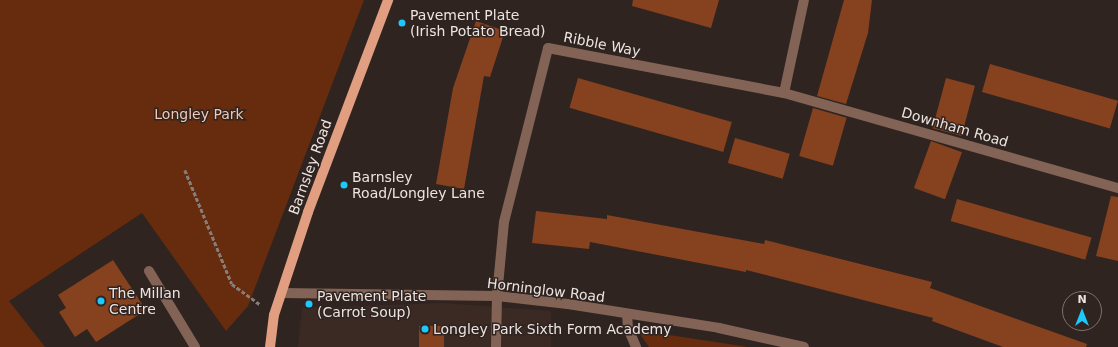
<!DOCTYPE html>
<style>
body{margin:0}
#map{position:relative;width:1118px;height:347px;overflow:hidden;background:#2f2420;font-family:"DejaVu Sans",sans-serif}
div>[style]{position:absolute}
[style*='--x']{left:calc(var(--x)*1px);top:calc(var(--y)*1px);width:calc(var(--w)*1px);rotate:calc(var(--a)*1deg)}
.built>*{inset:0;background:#3b2a23}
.green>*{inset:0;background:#662c0d}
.building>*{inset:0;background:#86411e;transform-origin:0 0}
.path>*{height:2.5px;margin-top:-1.25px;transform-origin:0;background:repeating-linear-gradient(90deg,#877d79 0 4px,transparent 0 6px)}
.service>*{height:10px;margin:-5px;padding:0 5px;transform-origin:5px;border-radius:5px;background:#836355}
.minor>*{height:10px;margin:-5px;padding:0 5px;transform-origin:5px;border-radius:5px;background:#836355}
.primary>*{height:10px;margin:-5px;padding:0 5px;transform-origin:5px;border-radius:5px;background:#e19e80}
.dots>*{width:11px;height:11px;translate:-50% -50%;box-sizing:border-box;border:2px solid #2f2420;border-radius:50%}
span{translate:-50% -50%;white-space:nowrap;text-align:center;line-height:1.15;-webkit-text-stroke:3px #2f2420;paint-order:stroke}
.poi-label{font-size:14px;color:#ece4e1}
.left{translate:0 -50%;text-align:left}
.street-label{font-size:14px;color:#ece4e1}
.park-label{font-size:14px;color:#f2c8b5}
.north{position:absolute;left:1062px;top:291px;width:40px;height:40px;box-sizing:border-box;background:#2f2420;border:1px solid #7b716d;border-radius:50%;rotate:0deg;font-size:11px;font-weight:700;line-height:16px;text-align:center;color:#ece4e1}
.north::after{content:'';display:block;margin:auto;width:14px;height:18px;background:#1dc9fc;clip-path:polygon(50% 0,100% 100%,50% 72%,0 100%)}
</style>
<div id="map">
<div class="built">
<div style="clip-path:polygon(443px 303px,551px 311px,551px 347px,298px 347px,302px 308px)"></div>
</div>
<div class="green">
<div style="clip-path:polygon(0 0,364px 0,248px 306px,226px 331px,142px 213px,9px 301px,45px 347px,0 347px)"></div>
<div style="clip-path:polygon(637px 330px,748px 347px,649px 347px)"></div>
</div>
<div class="building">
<div style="clip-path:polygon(633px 0,719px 0,711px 28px,632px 6px)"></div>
<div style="clip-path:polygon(844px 0,872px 0,868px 33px,846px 104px,817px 96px)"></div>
<div style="clip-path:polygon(476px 21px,505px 31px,490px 77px,484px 76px,464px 189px,436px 184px,453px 88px)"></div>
<div style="left:990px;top:64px;width:133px;height:29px;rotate:16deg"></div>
<div style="left:578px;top:78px;width:160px;height:31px;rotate:16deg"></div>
<div style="left:946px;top:78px;width:30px;height:52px;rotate:15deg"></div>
<div style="left:813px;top:108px;width:35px;height:50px;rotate:16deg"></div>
<div style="left:735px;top:138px;width:57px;height:26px;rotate:16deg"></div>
<div style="left:931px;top:141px;width:33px;height:50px;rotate:20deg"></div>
<div style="clip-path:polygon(1111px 196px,1118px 197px,1118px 261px,1096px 256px)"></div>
<div style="left:957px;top:199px;width:140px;height:23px;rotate:16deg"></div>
<div style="clip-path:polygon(536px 211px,607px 219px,607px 215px,764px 244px,765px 240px,932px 282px,930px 288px,1087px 344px,1086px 347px,1003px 347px,932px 321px,933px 318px,746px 270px,746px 272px,590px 242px,589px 249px,532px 243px)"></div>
<div style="clip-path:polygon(113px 260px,146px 310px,96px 342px,87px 329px,75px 337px,59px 312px,66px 308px,58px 295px)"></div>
<div style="left:419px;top:326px;width:25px;height:21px"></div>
</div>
<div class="path">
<div style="--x:185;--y:170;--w:123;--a:67.6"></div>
<div style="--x:232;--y:284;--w:34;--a:36"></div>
</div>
<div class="service">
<div style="--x:149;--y:271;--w:89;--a:58.8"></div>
<div style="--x:627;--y:314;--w:14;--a:86"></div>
<div style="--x:628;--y:328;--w:21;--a:67"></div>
<div style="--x:496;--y:347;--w:51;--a:-88.9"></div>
</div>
<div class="minor">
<div style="--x:784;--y:93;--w:347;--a:15.9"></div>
<div style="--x:282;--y:293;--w:215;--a:0.8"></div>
<div style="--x:497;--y:296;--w:71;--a:6.4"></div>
<div style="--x:568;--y:304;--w:153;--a:9"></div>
<div style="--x:719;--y:328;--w:87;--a:12.6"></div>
<div style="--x:497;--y:296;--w:74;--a:-84.6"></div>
<div style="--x:504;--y:222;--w:179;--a:-75.8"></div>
<div style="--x:548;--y:48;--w:240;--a:10.8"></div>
<div style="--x:784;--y:93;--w:95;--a:-77.9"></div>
</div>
<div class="primary">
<div style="--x:270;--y:347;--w:32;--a:-83"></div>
<div style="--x:274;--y:315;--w:108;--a:-71.7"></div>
<div style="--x:308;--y:212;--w:227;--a:-69.3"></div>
</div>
<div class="dots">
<div style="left:402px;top:23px;background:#1dc9fc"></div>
<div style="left:344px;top:185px;background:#1dc9fc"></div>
<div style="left:101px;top:301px;background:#1dc9fc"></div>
<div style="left:309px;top:304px;background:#1dc9fc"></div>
<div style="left:425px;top:329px;background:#1dc9fc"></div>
</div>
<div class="poi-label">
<span class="left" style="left:410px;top:23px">Pavement Plate<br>(Irish Potato Bread)</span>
<span class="left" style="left:352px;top:185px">Barnsley<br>Road/Longley Lane</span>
<span class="left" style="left:109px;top:301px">The Millan<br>Centre</span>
<span class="left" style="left:317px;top:304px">Pavement Plate<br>(Carrot Soup)</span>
<span class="left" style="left:433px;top:329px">Longley Park Sixth Form Academy</span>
</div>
<div class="street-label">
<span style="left:602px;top:44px;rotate:11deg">Ribble Way</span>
<span style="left:955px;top:127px;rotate:16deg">Downham Road</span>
<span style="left:310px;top:167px;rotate:-70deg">Barnsley Road</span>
<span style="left:546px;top:290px;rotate:7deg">Horninglow Road</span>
</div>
<div class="park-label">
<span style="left:199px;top:114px">Longley Park</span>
</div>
<div class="north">N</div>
</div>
